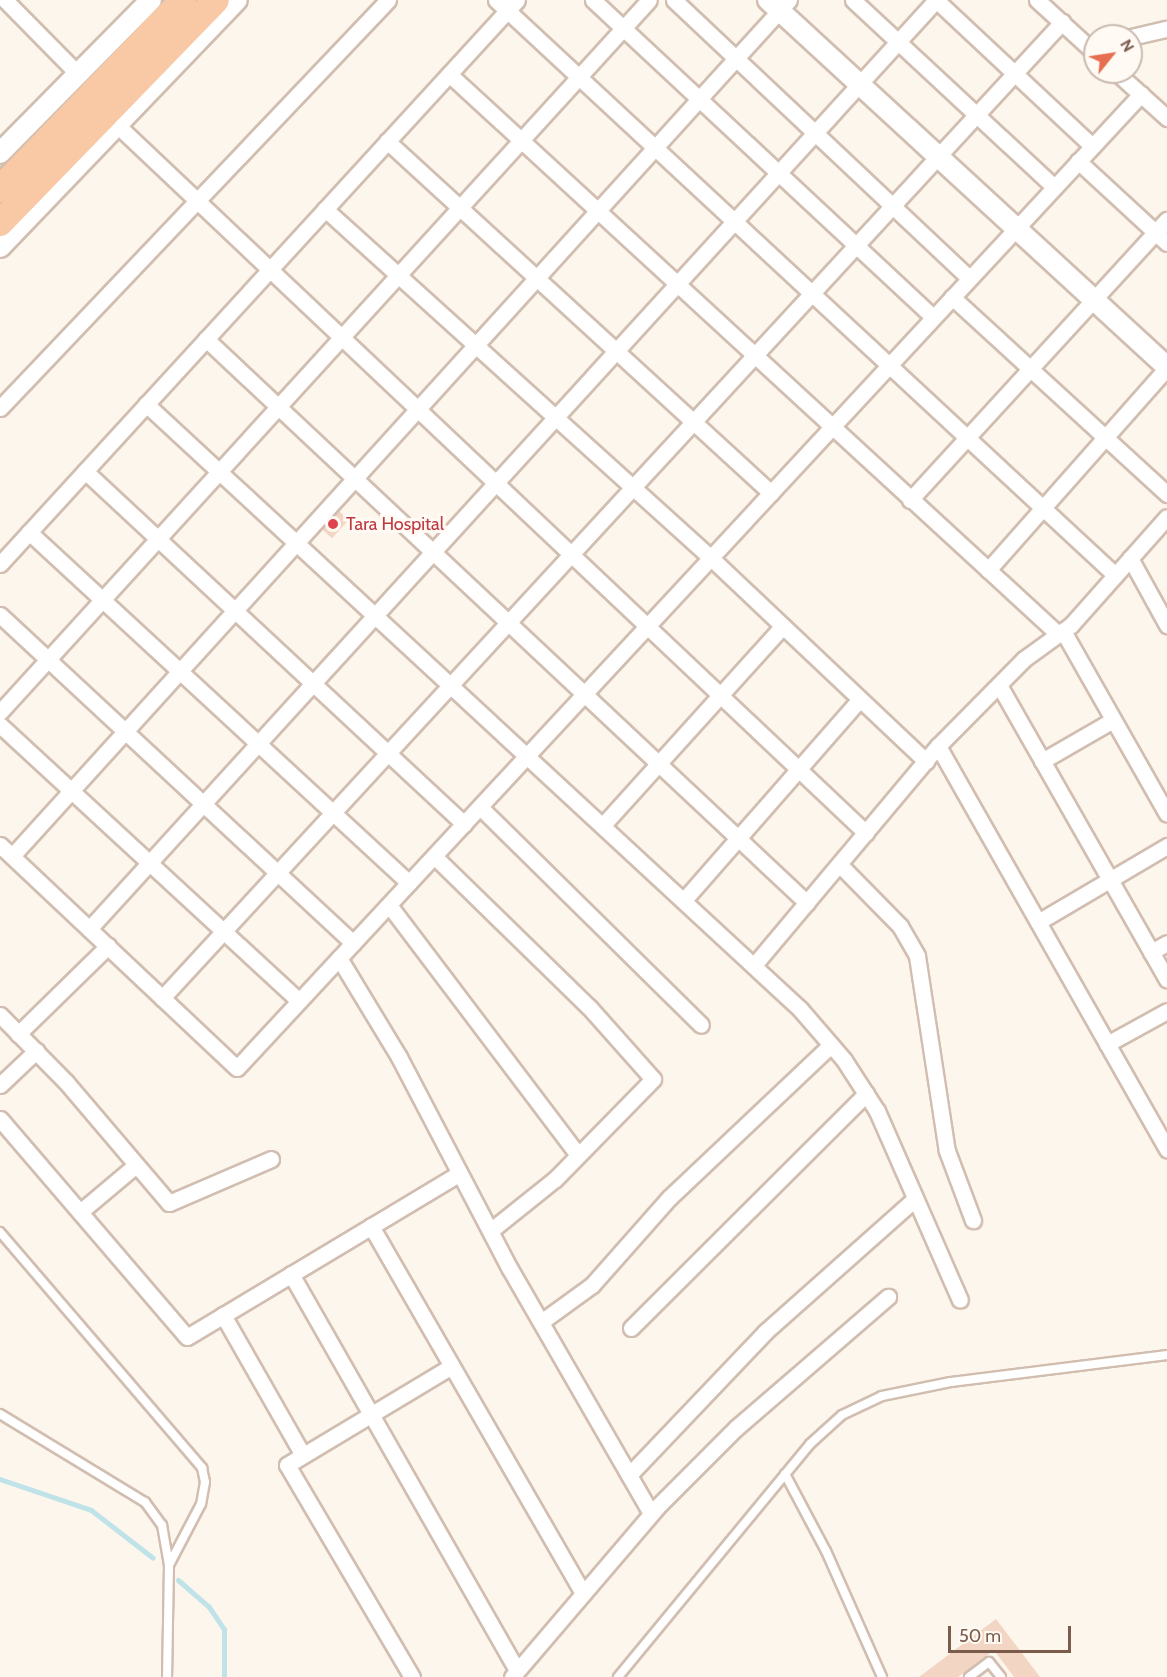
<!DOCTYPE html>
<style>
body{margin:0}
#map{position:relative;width:1167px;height:1677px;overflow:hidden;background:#fdf6ec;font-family:Cabin,sans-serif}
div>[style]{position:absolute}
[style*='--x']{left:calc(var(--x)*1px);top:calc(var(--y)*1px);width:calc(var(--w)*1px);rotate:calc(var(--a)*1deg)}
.stream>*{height:5px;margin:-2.5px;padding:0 2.5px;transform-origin:2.5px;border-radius:2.5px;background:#bfe3e8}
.building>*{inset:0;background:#f3d5c3;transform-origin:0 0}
.roads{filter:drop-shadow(2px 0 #d1beb0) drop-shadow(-2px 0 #d1beb0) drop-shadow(0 2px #d1beb0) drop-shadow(0 -2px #d1beb0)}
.service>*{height:8px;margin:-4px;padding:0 4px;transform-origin:4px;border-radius:4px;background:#fff}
.minor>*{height:15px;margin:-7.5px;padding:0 7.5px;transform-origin:7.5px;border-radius:7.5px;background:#fff}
.tertiary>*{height:20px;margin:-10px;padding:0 10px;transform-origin:10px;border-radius:10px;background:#fff}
.trunk>*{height:26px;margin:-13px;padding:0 13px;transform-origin:13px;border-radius:13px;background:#f9c8a4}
.dots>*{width:16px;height:16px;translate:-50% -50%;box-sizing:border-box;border:3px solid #fffaf3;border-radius:50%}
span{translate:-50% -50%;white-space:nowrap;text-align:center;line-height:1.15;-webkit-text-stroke:6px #fffaf3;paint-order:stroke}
.health-label{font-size:18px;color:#be3a42}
.left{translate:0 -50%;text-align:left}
.north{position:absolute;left:1083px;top:24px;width:60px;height:60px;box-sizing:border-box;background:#fffaf3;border:2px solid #cabbb1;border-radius:50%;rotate:60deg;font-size:16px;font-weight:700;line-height:24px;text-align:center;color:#7a5c4d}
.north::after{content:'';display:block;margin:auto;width:21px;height:27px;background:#e76f51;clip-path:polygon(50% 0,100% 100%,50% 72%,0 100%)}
.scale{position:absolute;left:948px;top:1626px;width:123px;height:27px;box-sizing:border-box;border:3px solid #7a5c4d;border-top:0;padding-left:8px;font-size:18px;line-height:21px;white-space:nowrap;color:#7a5c4d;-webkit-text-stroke:4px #fffaf3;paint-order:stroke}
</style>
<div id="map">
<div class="stream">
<div style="--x:0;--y:1479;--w:96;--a:18.8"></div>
<div style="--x:91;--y:1510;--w:78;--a:37.7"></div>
<div style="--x:178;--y:1580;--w:41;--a:41.1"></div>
<div style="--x:209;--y:1607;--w:27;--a:56"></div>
<div style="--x:224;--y:1629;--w:48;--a:90"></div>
</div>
<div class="building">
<div style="left:339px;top:511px;width:13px;height:25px;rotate:42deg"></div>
<div style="clip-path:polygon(996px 1619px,1040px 1677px,1014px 1677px,994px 1650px,958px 1677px,919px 1677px)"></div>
</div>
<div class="roads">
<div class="service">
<div style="--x:0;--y:1232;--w:311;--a:49.4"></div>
<div style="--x:202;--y:1468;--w:14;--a:78"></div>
<div style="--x:205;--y:1482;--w:22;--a:100"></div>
<div style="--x:201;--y:1504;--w:69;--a:117.7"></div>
<div style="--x:0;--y:1414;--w:170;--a:31.3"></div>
<div style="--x:145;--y:1502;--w:29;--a:54"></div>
<div style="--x:162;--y:1525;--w:41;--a:80.1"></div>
<div style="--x:169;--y:1565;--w:112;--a:91"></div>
<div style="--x:785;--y:1474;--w:87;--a:62"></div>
<div style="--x:826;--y:1551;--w:138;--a:66"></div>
<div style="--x:618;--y:1677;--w:302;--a:-50.5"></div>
<div style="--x:810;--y:1444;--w:43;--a:-42.2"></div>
<div style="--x:842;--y:1415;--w:44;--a:-25.4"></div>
<div style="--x:882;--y:1396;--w:70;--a:-11.5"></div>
<div style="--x:951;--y:1382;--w:218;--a:-7.1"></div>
<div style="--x:969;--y:1677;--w:25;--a:-37"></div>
<div style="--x:989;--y:1662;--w:19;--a:51"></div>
</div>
<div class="minor">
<div style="--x:5;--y:0;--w:104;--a:45.4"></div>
<div style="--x:496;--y:0;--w:845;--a:42.89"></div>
<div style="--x:593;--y:0;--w:465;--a:43"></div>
<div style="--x:674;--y:0;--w:405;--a:43.3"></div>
<div style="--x:853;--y:0;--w:275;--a:42.9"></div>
<div style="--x:1037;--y:0;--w:79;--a:42.4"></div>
<div style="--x:1131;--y:37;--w:37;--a:-13"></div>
<div style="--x:1116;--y:72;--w:69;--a:42"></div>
<div style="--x:449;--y:74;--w:827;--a:42.6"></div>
<div style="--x:116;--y:124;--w:1032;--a:43.39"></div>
<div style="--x:387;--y:141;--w:521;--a:42.51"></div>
<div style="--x:1078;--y:161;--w:121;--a:42.7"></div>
<div style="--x:325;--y:209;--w:520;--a:42.12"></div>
<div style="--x:711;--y:558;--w:296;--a:43.4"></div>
<div style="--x:952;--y:297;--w:292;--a:42.5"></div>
<div style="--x:206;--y:339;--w:824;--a:43.18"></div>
<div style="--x:146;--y:404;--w:891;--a:42.77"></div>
<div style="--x:800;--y:1009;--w:67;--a:49.2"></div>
<div style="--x:844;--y:1060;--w:61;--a:57.1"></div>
<div style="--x:877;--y:1111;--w:206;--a:66.3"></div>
<div style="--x:0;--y:408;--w:563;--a:-46.44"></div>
<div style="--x:85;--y:471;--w:518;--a:42.97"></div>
<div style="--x:910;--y:500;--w:380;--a:-47.5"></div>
<div style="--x:29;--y:532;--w:517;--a:42.73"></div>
<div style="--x:1130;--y:558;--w:77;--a:61.1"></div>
<div style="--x:0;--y:564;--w:765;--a:-47.49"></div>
<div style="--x:988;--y:570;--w:270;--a:-48.5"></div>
<div style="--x:0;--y:615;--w:482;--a:42.9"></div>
<div style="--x:1063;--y:631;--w:210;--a:60.4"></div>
<div style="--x:999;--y:685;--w:339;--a:60.3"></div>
<div style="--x:0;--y:712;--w:963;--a:-47.65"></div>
<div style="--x:0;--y:725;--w:407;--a:42.7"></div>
<div style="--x:938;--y:746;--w:464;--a:60.4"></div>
<div style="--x:1042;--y:761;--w:82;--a:-30"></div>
<div style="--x:480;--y:807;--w:310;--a:44.6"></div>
<div style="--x:603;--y:825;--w:268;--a:-47.9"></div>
<div style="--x:0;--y:845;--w:325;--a:43.3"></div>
<div style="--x:237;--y:1068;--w:1329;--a:-47.13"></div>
<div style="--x:12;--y:856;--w:1156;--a:-47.77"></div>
<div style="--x:434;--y:856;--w:216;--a:44.3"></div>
<div style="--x:589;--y:1007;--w:96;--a:48.4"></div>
<div style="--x:653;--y:1079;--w:140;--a:134.4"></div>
<div style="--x:555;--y:1179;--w:83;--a:141.3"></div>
<div style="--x:840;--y:865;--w:86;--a:45.5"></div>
<div style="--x:900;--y:926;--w:34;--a:60"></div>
<div style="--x:917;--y:956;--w:197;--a:81.3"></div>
<div style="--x:947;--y:1151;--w:74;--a:69.4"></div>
<div style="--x:684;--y:900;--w:267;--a:-48.8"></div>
<div style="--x:389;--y:905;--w:313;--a:52.9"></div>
<div style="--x:1038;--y:922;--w:150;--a:-30.5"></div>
<div style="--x:89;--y:929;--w:1257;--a:-47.64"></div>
<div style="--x:936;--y:0;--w:214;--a:43.1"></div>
<div style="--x:1151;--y:952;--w:18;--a:-29"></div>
<div style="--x:339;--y:958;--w:116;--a:58.8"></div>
<div style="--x:399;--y:1057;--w:239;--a:62.4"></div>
<div style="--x:510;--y:1269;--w:282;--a:60"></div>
<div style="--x:755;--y:964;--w:285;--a:-50"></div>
<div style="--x:938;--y:746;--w:122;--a:-45.3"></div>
<div style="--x:1024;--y:659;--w:58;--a:-35.9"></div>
<div style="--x:1071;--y:625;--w:144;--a:-48.4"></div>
<div style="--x:162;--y:998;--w:1328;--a:-47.32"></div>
<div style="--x:0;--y:1015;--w:94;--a:45.4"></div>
<div style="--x:66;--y:1082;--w:159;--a:49.6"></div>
<div style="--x:169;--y:1203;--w:111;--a:-23.3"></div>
<div style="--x:18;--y:1034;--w:126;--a:-44.4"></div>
<div style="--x:1107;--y:1044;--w:68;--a:-28.8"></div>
<div style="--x:0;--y:1085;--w:50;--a:-43.4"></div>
<div style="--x:0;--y:1119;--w:287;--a:49.4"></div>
<div style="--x:187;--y:1337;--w:318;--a:-31"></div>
<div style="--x:80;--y:1212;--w:73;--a:-40"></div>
<div style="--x:371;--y:1226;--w:424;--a:60"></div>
<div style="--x:291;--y:1274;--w:456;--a:60.3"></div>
<div style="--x:223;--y:1315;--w:161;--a:60.3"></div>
<div style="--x:541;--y:1322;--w:63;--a:-36"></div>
<div style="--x:592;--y:1285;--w:116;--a:-48.5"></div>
<div style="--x:669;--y:1198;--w:223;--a:-43.4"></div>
<div style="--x:631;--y:1328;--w:332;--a:-44.9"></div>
<div style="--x:629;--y:1475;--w:197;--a:-46.4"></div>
<div style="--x:765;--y:1332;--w:200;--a:-41.6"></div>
<div style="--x:412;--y:1677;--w:246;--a:-120.5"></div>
<div style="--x:287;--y:1465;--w:192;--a:-31"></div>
<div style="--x:512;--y:1677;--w:223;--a:-49.5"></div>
<div style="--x:657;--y:1507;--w:112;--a:-45"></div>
<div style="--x:736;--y:1428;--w:201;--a:-40.8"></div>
</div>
<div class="tertiary">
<div style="--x:768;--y:0;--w:542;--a:42.61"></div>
<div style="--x:0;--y:153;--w:215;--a:-45.4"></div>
<div style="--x:0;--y:247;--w:342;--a:-46.2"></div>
</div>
<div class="trunk">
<div style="--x:0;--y:189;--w:263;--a:-45.9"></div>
<div style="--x:0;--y:223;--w:310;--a:-45.9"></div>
</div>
</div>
<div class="dots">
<div style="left:333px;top:524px;background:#e0444e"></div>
</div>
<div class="health-label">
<span class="left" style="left:346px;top:524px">Tara Hospital</span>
</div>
<div class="north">N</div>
<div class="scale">50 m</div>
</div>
